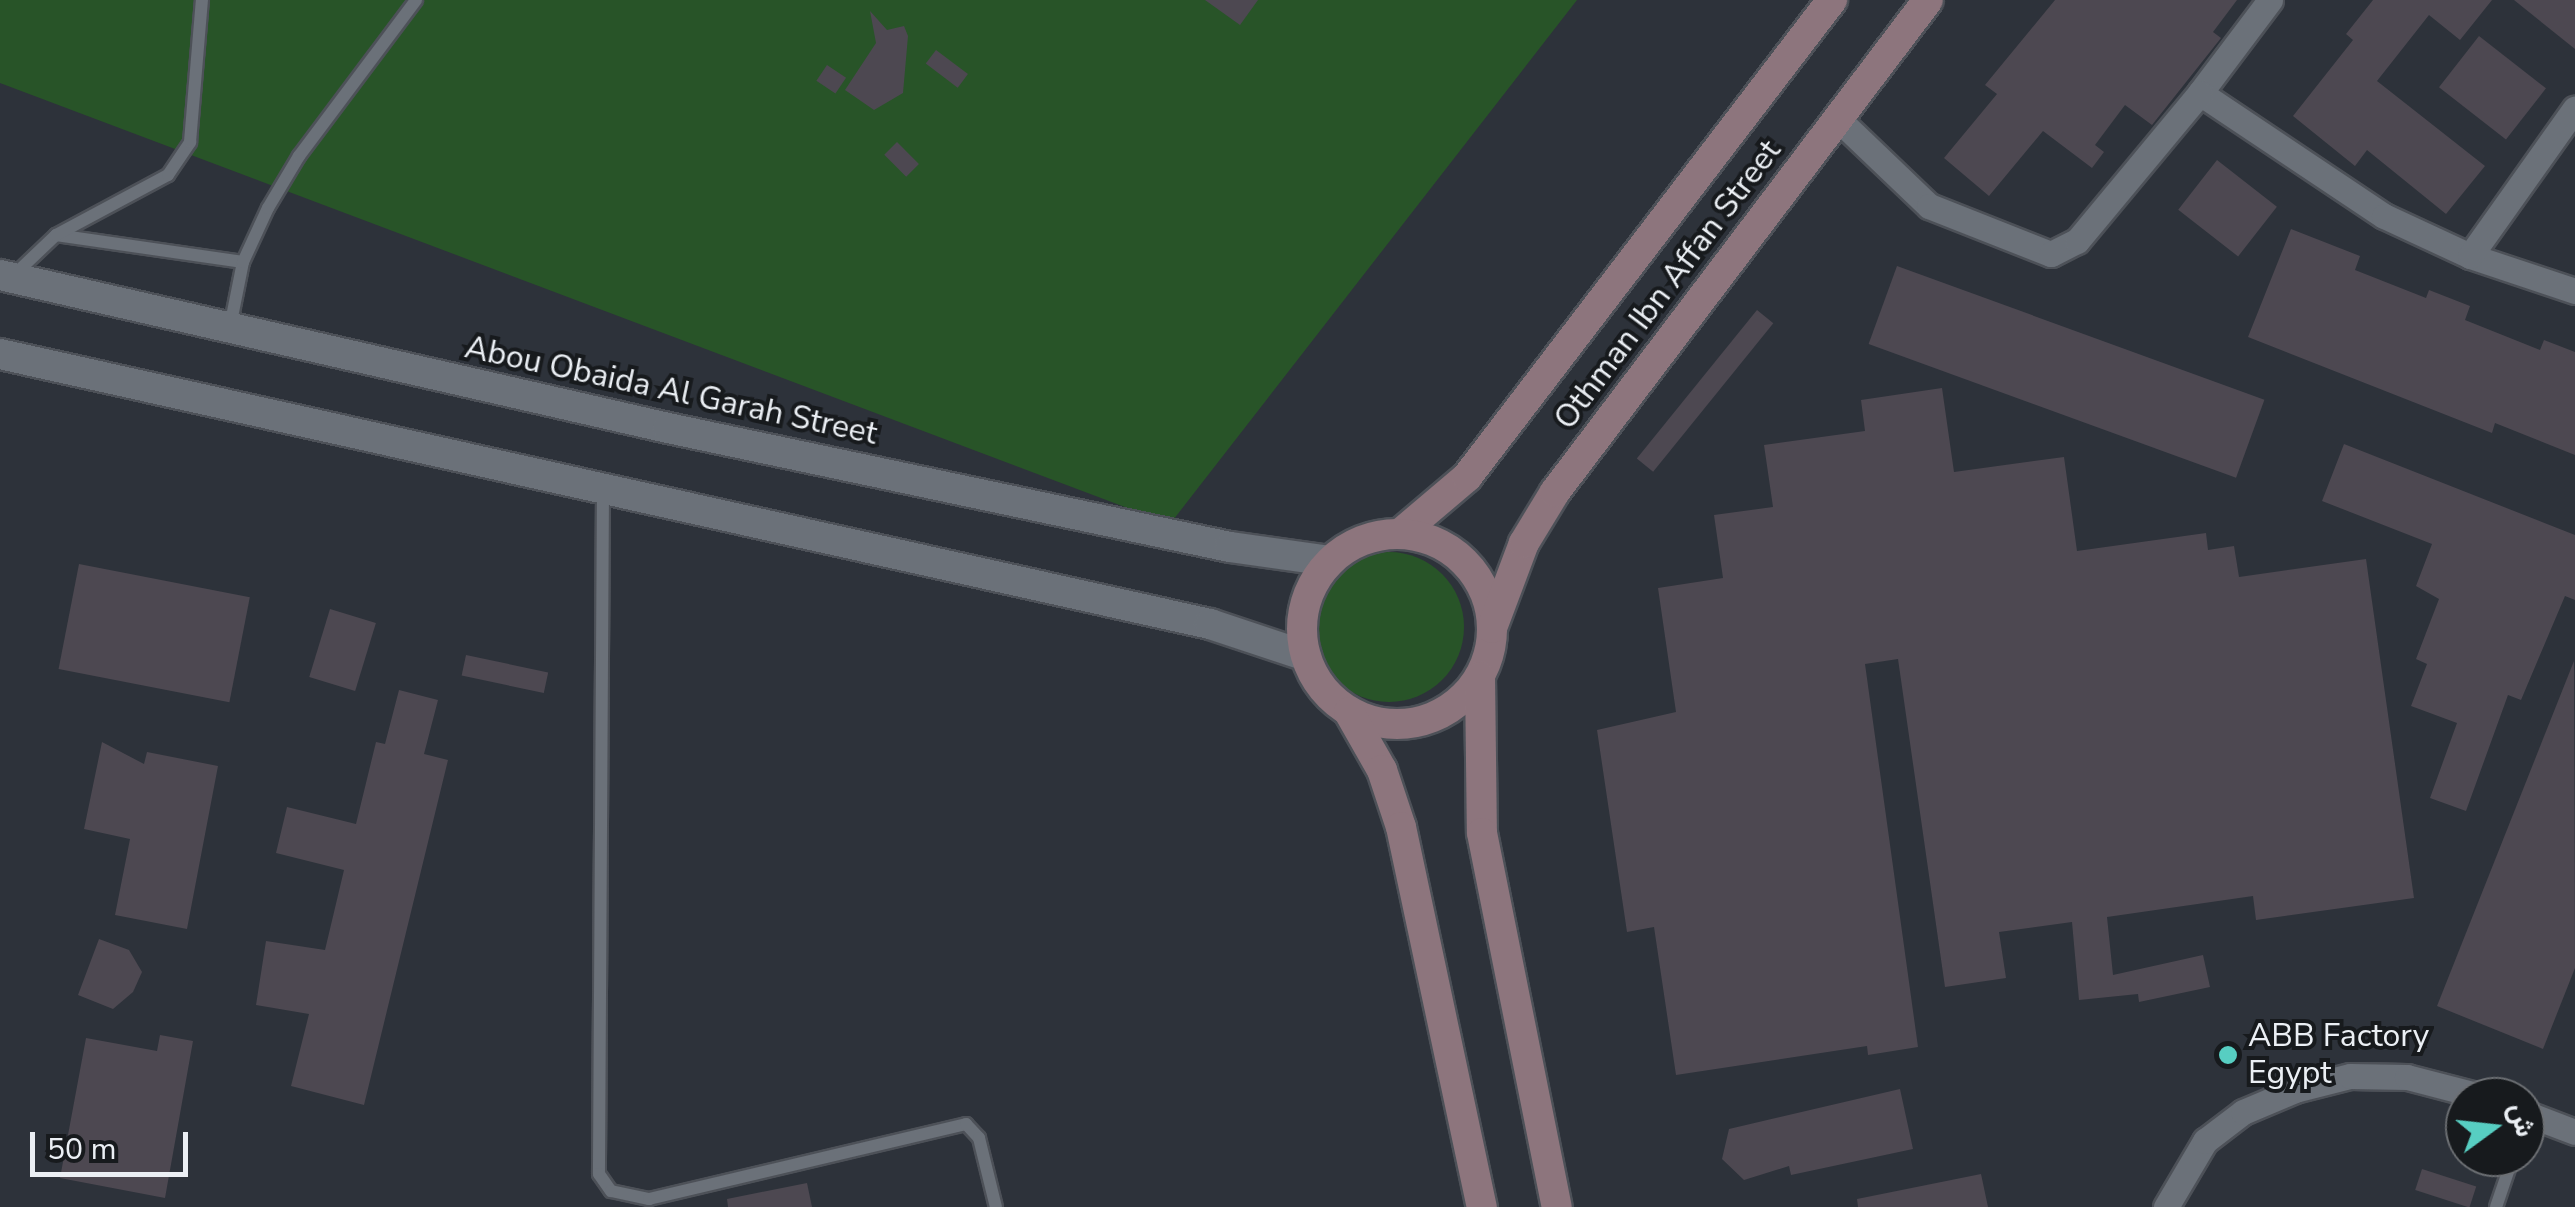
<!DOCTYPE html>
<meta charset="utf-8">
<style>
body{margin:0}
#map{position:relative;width:2575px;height:1207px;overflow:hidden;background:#2d323a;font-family:"Nunito Sans",Vazirmatn,sans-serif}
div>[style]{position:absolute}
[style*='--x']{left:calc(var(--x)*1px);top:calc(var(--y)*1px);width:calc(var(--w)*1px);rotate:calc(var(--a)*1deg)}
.green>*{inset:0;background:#285428}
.round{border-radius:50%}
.building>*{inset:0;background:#4d4851;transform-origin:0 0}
.roads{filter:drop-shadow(2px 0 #4d5158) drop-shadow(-2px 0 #4d5158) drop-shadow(0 2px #4d5158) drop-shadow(0 -2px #4d5158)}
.service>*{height:12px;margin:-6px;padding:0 6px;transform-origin:6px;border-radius:6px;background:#6b7179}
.minor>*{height:25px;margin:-12.5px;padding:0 12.5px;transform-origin:12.5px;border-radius:12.5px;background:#6b7179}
.tertiary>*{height:30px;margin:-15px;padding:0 15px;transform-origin:15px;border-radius:15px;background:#6b7179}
.secondary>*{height:30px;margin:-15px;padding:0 15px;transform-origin:15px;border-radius:15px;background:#8d757d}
.secondary>.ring{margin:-15px;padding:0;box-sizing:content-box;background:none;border:30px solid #8d757d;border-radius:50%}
.dots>*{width:28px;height:28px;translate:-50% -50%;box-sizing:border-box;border:5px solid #171a1d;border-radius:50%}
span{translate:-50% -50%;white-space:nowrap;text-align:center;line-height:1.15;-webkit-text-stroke:8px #171a1d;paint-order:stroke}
.street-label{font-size:32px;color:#ebeff4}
.poi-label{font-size:32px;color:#ebeff4}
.left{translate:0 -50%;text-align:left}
.north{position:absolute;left:2445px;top:1077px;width:100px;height:100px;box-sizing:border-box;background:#171a1d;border:2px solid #6c6f73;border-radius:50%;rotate:75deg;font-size:28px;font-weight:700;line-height:40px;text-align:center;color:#ebeff4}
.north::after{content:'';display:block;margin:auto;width:35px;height:45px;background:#57cec2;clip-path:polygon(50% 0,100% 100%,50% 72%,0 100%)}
.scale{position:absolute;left:30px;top:1132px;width:158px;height:45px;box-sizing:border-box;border:5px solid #ebeff4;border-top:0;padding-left:12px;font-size:30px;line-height:35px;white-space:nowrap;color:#ebeff4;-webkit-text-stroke:8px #171a1d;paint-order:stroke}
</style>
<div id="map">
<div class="green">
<div style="clip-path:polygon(0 0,1577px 0,1170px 524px,0 83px)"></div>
<div class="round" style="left:1314px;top:552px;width:150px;height:150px"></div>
</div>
<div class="building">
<div style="clip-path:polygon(1205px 0,1258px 0,1240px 25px)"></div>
<div style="clip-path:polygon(2055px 0,2237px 0,2213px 32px,2221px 38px,2152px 125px,2125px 105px,2095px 145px,2104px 152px,2092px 168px,2043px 131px,1989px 196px,1944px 158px,1997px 94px,1985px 85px)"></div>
<div style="clip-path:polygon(2373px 0,2492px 0,2460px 40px,2429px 15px,2377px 81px,2485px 166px,2446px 214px,2367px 150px,2355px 166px,2293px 116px,2353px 40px,2346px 34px)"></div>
<div style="clip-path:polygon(2514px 0,2575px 0,2575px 49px)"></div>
<div style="clip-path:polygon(870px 11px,887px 30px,904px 26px,908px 36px,903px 93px,874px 110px,845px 90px,876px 43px)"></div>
<div style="left:2479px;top:36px;width:85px;height:65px;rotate:38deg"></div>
<div style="left:936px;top:50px;width:40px;height:17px;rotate:37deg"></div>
<div style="left:827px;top:65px;width:23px;height:19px;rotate:34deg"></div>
<div style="left:897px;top:142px;width:31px;height:18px;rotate:45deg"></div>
<div style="left:2217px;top:160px;width:76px;height:63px;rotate:38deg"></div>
<div style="clip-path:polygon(2291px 229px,2360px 256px,2355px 270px,2426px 298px,2429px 290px,2470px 306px,2465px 320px,2540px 350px,2544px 340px,2575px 352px,2575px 455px,2495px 423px,2492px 433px,2248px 337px)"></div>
<div style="left:1897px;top:266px;width:391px;height:83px;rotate:20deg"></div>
<div style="left:1757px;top:310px;width:21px;height:191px;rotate:39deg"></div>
<div style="clip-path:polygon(1942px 388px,1954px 472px,2064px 457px,2077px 551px,2206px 533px,2208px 550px,2234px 546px,2239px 577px,2366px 559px,2414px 898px,2256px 920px,2253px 896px,2107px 917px,2113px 975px,2203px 955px,2210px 987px,2139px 1002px,2138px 994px,2079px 1000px,2072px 922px,1999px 932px,2006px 978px,1945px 987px,1898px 659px,1865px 664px,1918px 1047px,1868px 1055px,1867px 1046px,1676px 1075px,1654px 927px,1627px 932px,1597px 730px,1676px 712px,1658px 588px,1723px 578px,1714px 515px,1773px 507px,1764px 445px,1865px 431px,1861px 400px)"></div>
<div style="clip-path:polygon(2344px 444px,2575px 535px,2575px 600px,2565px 596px,2521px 700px,2508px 695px,2466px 811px,2430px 798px,2457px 723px,2411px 706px,2427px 664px,2416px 659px,2439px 599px,2416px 586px,2432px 544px,2322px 501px)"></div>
<div style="left:79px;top:564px;width:174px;height:107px;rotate:11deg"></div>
<div style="left:330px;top:609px;width:48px;height:71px;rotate:17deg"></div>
<div style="left:466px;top:655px;width:84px;height:21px;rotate:12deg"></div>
<div style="clip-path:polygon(2574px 661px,2575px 968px,2543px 1049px,2437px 1006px)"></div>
<div style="clip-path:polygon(399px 690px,438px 700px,424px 754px,448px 760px,364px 1105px,291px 1086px,309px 1014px,256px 1005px,266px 941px,325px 950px,344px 870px,276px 853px,287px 807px,356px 824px,376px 742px,385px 744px)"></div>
<div style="clip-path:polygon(102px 742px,144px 764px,147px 752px,218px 766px,187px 929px,115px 915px,130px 839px,84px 829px)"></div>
<div style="clip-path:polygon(99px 939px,129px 950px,142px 972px,133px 992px,113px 1009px,78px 995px)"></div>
<div style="clip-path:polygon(160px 1035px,193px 1041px,165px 1198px,60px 1178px,86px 1038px,157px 1051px)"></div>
<div style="clip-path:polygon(1900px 1089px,1913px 1149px,1791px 1175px,1789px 1166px,1744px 1180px,1722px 1159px,1729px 1129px)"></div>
<div style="left:2422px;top:1169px;width:57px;height:22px;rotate:18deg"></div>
<div style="clip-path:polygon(1981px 1174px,1988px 1207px,1858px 1207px,1857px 1199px)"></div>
<div style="clip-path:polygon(807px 1183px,812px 1207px,728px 1207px,727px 1199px)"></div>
</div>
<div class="roads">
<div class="service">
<div style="--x:56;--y:235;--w:189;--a:8.2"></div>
<div style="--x:14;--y:275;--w:58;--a:-43.6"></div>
<div style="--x:56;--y:235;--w:127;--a:-28.2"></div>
<div style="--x:168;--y:175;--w:40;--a:-56"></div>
<div style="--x:190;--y:142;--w:143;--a:-85.2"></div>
<div style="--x:230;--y:327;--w:66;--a:-78.7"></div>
<div style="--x:243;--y:262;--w:60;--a:-65.2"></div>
<div style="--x:268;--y:208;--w:61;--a:-59.2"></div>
<div style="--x:299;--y:156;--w:195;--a:-53.1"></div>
<div style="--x:603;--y:490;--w:684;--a:90.34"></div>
<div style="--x:599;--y:1174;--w:21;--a:55"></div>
<div style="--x:611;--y:1191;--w:39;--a:12"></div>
<div style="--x:649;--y:1199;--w:326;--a:-13.3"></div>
<div style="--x:966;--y:1124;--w:19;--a:47"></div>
<div style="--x:979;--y:1138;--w:71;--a:76.2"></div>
<div style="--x:2496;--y:1207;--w:53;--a:-71.2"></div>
</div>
<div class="minor">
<div style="--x:2270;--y:0;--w:116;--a:127"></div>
<div style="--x:2200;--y:93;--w:221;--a:33.8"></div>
<div style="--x:2384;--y:216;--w:95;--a:24.9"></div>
<div style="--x:2470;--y:256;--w:111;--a:18.4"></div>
<div style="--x:1838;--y:119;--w:126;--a:43.7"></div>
<div style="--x:1929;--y:206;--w:131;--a:21.5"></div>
<div style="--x:2051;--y:254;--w:29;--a:-27"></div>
<div style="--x:2077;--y:241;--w:192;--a:-50.3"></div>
<div style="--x:2470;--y:256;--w:181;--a:-54.6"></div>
<div style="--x:2525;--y:1113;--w:53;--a:20.8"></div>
<div style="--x:2166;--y:1207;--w:77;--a:-59.4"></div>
<div style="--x:2205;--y:1141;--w:48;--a:-37.3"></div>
<div style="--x:2243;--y:1112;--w:56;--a:-22.9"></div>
<div style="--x:2295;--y:1090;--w:57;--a:-14.3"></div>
<div style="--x:2350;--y:1076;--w:57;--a:1"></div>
<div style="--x:2407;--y:1077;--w:80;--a:14.6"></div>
</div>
<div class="tertiary">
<div style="--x:0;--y:275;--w:685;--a:12.9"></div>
<div style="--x:668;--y:428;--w:574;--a:11.96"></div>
<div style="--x:1230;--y:547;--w:101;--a:8"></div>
<div style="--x:0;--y:354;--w:1240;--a:12.58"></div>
<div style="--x:1210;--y:624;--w:101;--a:18.4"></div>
</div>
<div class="secondary">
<div style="--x:1401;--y:533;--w:87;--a:-40.3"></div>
<div style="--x:1467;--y:477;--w:601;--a:-52.58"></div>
<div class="ring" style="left:1302px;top:534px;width:160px;height:160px"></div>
<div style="--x:1492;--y:628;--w:91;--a:-69.4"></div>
<div style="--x:1524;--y:543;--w:60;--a:-58.7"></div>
<div style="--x:1555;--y:492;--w:617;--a:-52.83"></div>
<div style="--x:1480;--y:677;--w:156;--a:89.3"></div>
<div style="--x:1482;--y:833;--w:381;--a:78.7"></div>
<div style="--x:1349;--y:712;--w:67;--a:60.4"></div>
<div style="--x:1382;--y:770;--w:60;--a:71.6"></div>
<div style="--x:1401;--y:827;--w:389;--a:78"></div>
</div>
</div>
<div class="dots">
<div style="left:2228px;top:1055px;background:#57cec2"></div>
</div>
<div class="street-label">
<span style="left:1668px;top:285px;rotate:-53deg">Othman Ibn Affan Street</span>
<span style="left:671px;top:391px;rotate:12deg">Abou Obaida Al Garah Street</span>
</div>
<div class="poi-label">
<span class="left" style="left:2248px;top:1055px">ABB Factory<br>Egypt</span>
</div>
<div class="north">ش</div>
<div class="scale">50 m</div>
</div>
